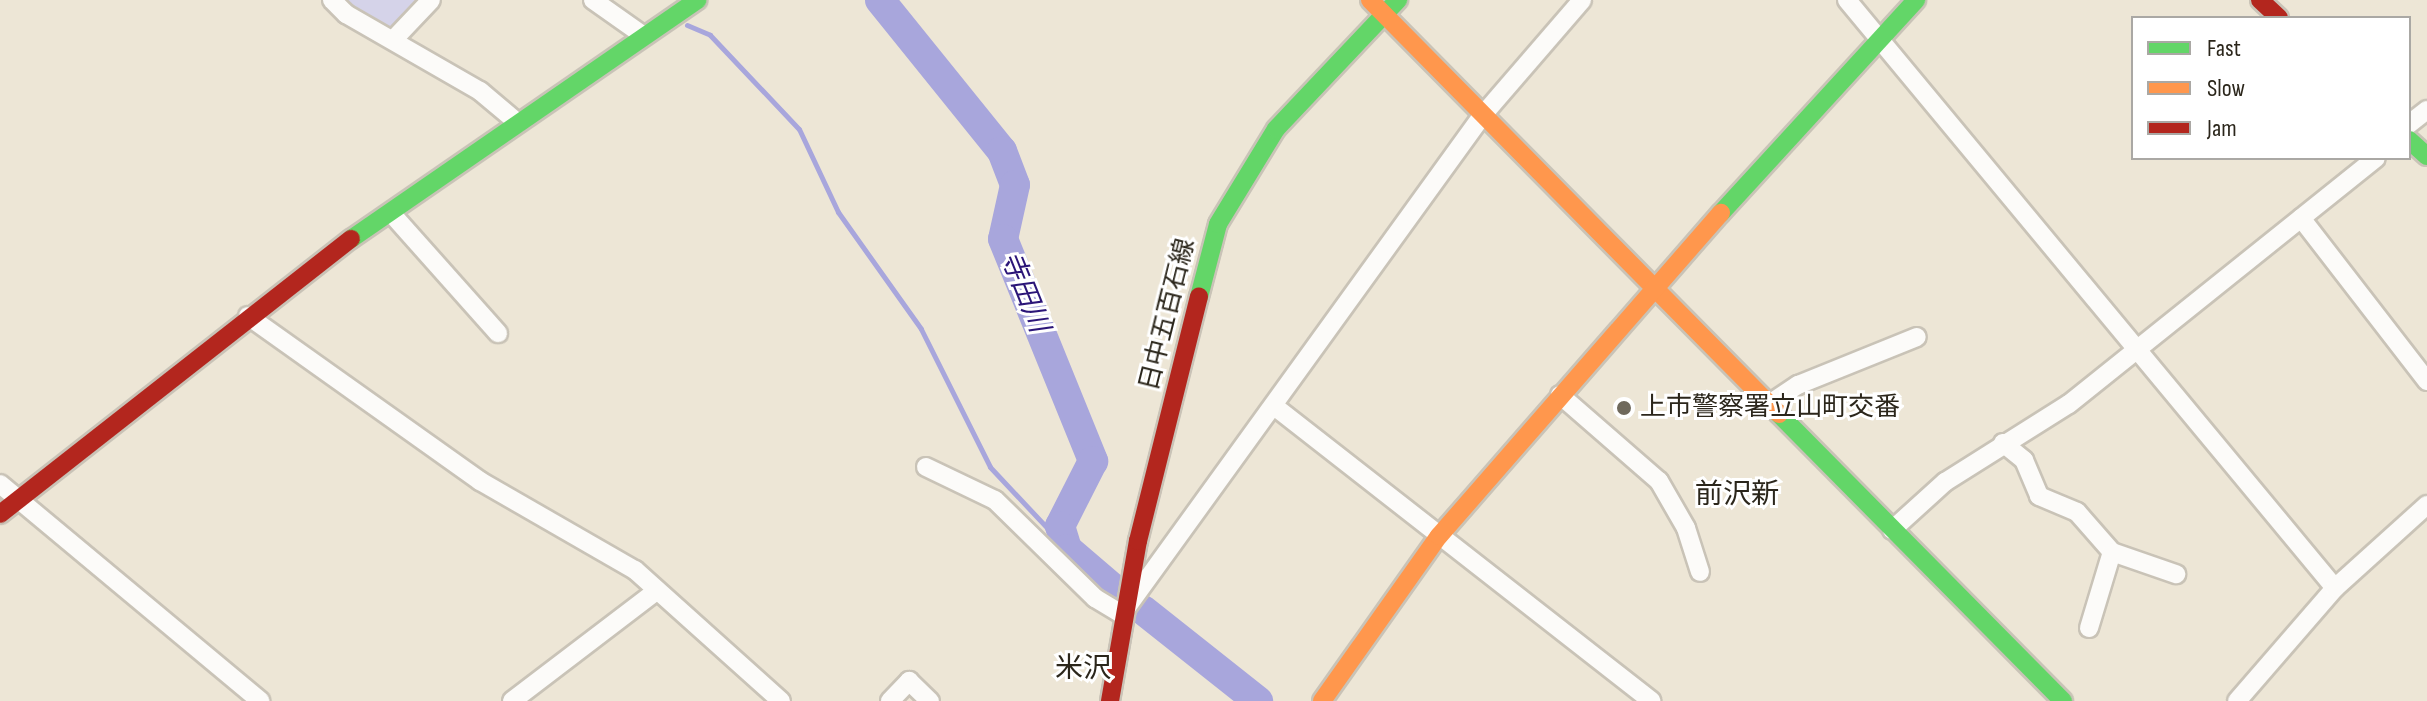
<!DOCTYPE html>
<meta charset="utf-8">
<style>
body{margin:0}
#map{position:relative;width:2427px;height:701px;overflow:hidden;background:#ede6d6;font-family:"Sofia Sans Condensed","Noto Sans JP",sans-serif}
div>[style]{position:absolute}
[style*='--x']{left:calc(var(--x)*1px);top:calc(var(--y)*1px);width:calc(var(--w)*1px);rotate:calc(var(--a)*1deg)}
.green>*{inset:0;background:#d5d3e9}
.stream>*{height:5px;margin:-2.5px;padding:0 2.5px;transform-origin:2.5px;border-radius:2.5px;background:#a8a6dc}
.river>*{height:30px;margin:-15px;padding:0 15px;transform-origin:15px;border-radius:15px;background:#a8a6dc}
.roads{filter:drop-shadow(2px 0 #c9c3b7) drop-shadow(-2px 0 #c9c3b7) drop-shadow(0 2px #c9c3b7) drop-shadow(0 -2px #c9c3b7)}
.street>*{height:18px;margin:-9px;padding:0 9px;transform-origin:9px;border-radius:9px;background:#fcfbf9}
.fast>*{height:18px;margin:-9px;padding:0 9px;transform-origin:9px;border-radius:9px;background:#63d668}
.slow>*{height:18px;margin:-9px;padding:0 9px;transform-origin:9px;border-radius:9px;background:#ff974d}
.jam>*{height:18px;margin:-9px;padding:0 9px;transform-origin:9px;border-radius:9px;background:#b3261e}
.dots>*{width:22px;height:22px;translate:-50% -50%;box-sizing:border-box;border:4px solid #fff;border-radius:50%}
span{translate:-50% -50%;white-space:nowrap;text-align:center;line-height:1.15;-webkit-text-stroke:6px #fff;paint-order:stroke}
.street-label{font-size:26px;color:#2b261b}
.poi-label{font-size:26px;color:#2b261b}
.left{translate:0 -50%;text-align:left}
.water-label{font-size:28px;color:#2b1578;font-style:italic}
.neighbourhood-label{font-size:28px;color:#2b261b}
.legend{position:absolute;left:2131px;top:16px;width:280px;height:144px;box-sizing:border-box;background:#fff;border:2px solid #aaa8a4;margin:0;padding:10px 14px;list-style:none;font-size:24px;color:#2b261b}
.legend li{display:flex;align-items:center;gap:16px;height:40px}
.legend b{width:40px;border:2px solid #aaa8a4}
</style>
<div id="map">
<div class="green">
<div style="clip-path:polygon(339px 0,420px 0,392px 29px,350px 11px)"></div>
</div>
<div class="stream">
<div style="--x:687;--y:25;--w:25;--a:23"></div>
<div style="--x:710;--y:35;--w:129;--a:46.6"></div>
<div style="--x:799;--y:129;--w:92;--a:64.8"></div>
<div style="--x:838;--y:212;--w:143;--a:54.6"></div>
<div style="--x:921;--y:329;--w:154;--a:63.4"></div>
<div style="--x:990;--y:467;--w:112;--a:46.8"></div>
</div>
<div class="river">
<div style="--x:880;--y:0;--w:194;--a:51.1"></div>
<div style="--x:1002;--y:151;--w:36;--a:69"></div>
<div style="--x:1015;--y:185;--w:55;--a:102.5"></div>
<div style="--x:1003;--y:239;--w:240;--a:67.9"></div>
<div style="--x:1093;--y:461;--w:73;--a:116.9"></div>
<div style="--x:1060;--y:526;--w:24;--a:73"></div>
<div style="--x:1067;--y:549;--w:63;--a:40.5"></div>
<div style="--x:1143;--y:610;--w:147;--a:38.4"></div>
</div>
<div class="roads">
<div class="street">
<div style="--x:332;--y:0;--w:20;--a:45"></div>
<div style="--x:346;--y:14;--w:155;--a:29.9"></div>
<div style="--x:480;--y:91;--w:50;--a:40.1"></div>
<div style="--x:593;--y:0;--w:62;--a:35.2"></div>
<div style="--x:1847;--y:0;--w:764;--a:50.31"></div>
<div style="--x:395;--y:38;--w:52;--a:-46.5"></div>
<div style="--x:2409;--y:124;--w:23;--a:-38"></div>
<div style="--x:391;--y:213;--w:161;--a:48.3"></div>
<div style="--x:2301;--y:218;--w:206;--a:52.3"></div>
<div style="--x:248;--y:316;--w:285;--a:35.4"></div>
<div style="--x:480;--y:481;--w:179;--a:29.9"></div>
<div style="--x:635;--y:570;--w:196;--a:41.9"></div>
<div style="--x:1560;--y:395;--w:131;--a:41"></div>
<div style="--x:1659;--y:481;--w:54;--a:60.1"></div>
<div style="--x:1686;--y:528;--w:46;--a:72.3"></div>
<div style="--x:1768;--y:405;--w:36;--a:-34"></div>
<div style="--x:1798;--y:385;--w:128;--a:-22"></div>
<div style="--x:1274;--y:406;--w:479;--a:38"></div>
<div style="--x:2003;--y:443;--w:27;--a:39"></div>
<div style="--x:2024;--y:460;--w:39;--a:67"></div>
<div style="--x:2039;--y:496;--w:41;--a:22.8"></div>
<div style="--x:2077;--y:512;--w:53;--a:48.8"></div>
<div style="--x:926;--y:467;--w:76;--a:25.6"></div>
<div style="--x:995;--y:500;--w:140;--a:44.4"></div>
<div style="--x:1095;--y:598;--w:31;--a:31"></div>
<div style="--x:1122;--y:614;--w:614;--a:-54.14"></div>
<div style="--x:1482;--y:116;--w:153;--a:-49.2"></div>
<div style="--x:0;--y:484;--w:339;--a:39.8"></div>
<div style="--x:1892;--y:530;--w:72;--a:-42.2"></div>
<div style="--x:1945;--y:482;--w:146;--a:-32.2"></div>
<div style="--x:2069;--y:404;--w:393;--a:-38.7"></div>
<div style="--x:2089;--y:628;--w:79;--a:-73.2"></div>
<div style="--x:2112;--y:552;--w:68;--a:19"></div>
<div style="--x:512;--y:701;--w:180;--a:-37.3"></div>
<div style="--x:890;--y:701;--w:28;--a:-46"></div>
<div style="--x:909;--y:681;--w:29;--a:44"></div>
<div style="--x:2237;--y:701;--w:150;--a:-49.1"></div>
<div style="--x:2335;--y:588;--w:124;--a:-42.1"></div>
</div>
<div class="fast">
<div style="--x:2409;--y:140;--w:24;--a:42"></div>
<div style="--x:1721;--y:213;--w:289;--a:-47.5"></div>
<div style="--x:351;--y:239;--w:421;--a:-34.6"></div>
<div style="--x:1199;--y:297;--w:75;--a:-75.4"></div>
<div style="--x:1218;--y:224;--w:111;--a:-58.6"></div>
<div style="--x:1276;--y:129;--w:178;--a:-46.6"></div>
<div style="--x:1779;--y:414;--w:404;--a:45.3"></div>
</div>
<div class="slow">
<div style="--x:1370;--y:0;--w:582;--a:45.35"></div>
<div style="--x:1322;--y:701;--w:202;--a:-54.7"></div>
<div style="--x:1439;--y:536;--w:429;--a:-48.9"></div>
</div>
<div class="jam">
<div style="--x:2260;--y:0;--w:26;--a:43"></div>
<div style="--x:0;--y:514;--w:446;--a:-38.1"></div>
<div style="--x:1110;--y:701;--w:162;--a:-80.1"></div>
<div style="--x:1138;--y:541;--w:252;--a:-76"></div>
</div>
</div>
<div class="dots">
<div style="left:1624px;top:408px;background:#6f695c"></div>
</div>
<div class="street-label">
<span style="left:1168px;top:315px;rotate:-76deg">日中五百石線</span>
</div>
<div class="poi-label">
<span class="left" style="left:1640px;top:408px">上市警察署立山町交番</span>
</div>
<div class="water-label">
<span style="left:1024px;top:292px;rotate:68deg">寺田川</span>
</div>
<div class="neighbourhood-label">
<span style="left:1737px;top:495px">前沢新</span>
<span style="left:1083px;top:669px">米沢</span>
</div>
<ul class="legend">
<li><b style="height:10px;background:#63d668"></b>Fast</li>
<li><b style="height:10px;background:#ff974d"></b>Slow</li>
<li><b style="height:10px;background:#b3261e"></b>Jam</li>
</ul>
</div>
